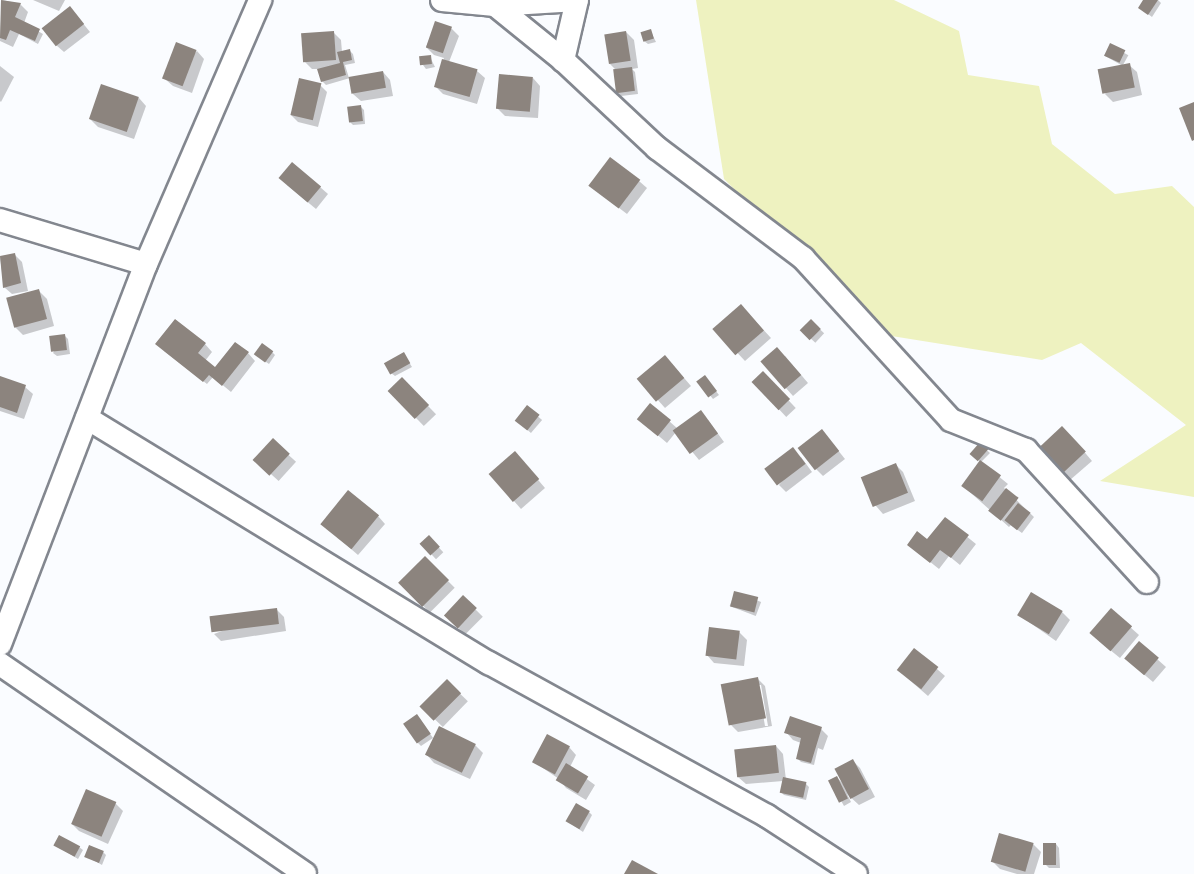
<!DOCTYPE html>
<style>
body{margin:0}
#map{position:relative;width:1194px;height:874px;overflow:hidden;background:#fafcff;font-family:Montserrat,sans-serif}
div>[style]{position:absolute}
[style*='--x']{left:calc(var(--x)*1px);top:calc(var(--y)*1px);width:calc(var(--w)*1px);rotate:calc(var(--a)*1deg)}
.green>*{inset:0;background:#eef2c0}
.shadow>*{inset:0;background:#0003;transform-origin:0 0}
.building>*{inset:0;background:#8c847e;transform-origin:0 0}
.roads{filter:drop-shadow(2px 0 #83878f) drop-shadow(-2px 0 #83878f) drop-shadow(0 2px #83878f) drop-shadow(0 -2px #83878f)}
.minor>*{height:22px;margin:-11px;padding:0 11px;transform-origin:11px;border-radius:11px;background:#fff}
span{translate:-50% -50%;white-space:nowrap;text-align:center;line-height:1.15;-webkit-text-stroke:4.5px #fff;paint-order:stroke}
</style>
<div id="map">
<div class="green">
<div style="clip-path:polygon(696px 0,894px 0,959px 31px,968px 75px,1039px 86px,1052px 144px,1115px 194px,1172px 186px,1194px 207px,1194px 497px,1100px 481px,1186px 425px,1081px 343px,1042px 360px,879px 334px,724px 179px)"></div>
</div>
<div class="shadow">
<div style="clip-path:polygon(2px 0,20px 4px,28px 12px,24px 23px,43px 34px,38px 44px,19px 34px,13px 47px,0 41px)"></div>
<div style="clip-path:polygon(33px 0,65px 0,59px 11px)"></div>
<div style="clip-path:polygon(1145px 0,1158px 0,1161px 3px,1152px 17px,1140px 8px)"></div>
<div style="clip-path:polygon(77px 16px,90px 32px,64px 52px,56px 45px)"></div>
<div style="clip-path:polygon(436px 23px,452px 29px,459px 36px,449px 62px,477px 71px,485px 78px,477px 104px,443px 94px,435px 86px,444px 58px,434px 55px,426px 47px)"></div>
<div style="clip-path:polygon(650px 30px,656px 42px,648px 44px,644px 41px)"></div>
<div style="clip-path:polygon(333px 32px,341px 40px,342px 52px,350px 51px,353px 54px,355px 63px,345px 65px,349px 78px,383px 72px,390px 80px,393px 96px,361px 101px,353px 94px,350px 78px,326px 85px,322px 81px,319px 69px,312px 69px,305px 62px)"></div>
<div style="clip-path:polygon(626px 32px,634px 40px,638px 68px,632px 69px,635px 72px,638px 94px,621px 96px,618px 92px,615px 69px,610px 64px)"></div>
<div style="left:1110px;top:45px;width:21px;height:12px;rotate:29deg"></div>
<div style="clip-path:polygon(197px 51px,204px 59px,192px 93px,173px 86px,165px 79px)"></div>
<div style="clip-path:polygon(430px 57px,435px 67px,426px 69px,423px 65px)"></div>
<div style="clip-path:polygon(1129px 65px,1137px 72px,1142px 95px,1113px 102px,1105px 94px)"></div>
<div style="clip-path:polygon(0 66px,14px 77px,1px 102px,0 101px)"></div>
<div style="clip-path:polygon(533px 78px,540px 86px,538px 118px,505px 116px,497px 108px)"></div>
<div style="clip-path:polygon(320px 85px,327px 92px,318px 127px,298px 122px,291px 115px)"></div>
<div style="clip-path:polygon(139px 98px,146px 106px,134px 139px,98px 127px,90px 119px)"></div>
<div style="clip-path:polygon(360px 106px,364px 110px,365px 124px,353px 125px,350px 122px)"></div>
<div style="clip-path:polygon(639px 181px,647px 188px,627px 214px,598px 192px)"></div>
<div style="clip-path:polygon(287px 185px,320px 187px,328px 194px,316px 209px)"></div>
<div style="clip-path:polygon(14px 254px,22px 262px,28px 291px,12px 294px,4px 287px,0 257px)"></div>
<div style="clip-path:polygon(39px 291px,47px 299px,54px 326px,23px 335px,15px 327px)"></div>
<div style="clip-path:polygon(748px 313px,771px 338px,745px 361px,715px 329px)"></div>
<div style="left:811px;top:321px;width:18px;height:13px;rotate:43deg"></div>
<div style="clip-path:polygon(64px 335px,68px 339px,70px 354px,57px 356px,53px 353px)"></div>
<div style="clip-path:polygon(205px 344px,212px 352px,205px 361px,215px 370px,248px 353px,255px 361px,231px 392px,213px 377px,207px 384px,164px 351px)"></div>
<div style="clip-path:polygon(272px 352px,275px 355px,269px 364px,260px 358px)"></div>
<div style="clip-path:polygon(404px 354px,412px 367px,395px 376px,391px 373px)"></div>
<div style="clip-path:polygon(785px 356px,808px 383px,793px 396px,762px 361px)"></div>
<div style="clip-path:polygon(672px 364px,691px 386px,665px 408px,639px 379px)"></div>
<div style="left:763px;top:373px;width:48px;height:13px;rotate:47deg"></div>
<div style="clip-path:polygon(0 378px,25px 387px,33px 394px,24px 419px,0 411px)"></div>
<div style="left:402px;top:379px;width:49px;height:17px;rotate:46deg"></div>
<div style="clip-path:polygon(708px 381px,719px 395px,713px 399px,699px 382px)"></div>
<div style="clip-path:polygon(651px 405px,678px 429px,708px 420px,724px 442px,699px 460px,676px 432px,667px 443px,647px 426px)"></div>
<div style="left:527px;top:407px;width:20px;height:17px;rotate:41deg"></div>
<div style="clip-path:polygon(1070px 435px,1092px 461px,1070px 480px,1063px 472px)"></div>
<div style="clip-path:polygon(829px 439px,845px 459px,823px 476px,816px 469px)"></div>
<div style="left:273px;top:441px;width:31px;height:26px;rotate:42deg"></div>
<div style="clip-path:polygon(980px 444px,990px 453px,981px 462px,1008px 484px,1004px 488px,1034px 517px,1022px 533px,1011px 525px,1009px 527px,963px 486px,981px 462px,971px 453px)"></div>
<div style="clip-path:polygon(801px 457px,812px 472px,786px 492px,779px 485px)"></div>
<div style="clip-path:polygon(522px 461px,545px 488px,521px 509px,490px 474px)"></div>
<div style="clip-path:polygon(895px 464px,903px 472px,915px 501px,883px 514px,876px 506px,863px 478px)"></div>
<div style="clip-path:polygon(378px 516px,385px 524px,358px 555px,329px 530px)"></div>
<div style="clip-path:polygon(945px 519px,976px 544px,960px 565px,949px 556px,939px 569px,909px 545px,927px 541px)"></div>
<div style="left:429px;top:537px;width:21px;height:10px;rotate:47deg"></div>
<div style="left:425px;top:558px;width:42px;height:35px;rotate:45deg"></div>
<div style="left:735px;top:592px;width:28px;height:15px;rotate:21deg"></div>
<div style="left:463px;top:597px;width:28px;height:25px;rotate:45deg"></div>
<div style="clip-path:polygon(277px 610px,284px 617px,286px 631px,221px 641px,214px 634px)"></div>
<div style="clip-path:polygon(1111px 610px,1139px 635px,1120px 658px,1099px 641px)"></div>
<div style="clip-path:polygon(1062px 612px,1070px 620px,1056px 641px,1019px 615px)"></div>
<div style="clip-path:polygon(739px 632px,747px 640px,744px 666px,714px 663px,707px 655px)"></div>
<div style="clip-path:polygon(1139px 643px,1166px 667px,1153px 682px,1133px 665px)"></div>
<div style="clip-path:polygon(915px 650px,945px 676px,928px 696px,906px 677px)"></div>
<div style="clip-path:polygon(evenodd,757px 678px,765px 686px,772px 726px,738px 732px,730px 724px,757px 678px,758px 685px,761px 685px,768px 726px,765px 726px,758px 685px)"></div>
<div style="left:447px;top:681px;width:29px;height:36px;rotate:44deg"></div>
<div style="clip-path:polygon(420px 719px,433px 738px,421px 746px,418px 743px)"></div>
<div style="clip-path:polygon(821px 729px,828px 736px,823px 750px,818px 748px,814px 765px,801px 762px,797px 758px,801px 743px,793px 740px,786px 732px)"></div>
<div style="clip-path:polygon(475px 745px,483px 753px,470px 779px,434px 763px,427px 755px)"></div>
<div style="clip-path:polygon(776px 746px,783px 754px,786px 780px,806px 784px,809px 787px,806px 800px,784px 795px,781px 792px,783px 781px,746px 784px,738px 777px)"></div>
<div style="clip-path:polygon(569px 747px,576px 755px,570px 767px,595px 785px,586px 800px,566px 788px,559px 779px,534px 762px)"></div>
<div style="clip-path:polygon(853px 761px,860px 768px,875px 797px,859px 805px,847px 794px,851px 802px,844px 806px,830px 781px,837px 777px,843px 784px)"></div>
<div style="clip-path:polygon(115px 803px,123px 811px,108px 844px,79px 831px,72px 824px)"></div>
<div style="clip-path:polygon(589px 812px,592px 815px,583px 832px,567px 821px)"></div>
<div style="clip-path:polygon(1033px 844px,1041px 852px,1034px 874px,1017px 874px,1000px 869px,992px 861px)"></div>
<div style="clip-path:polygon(1056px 844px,1059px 848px,1060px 868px,1049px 868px,1046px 865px)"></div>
<div style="clip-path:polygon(55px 845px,79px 847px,83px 850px,78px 859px)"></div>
<div style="clip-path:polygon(103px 852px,106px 855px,102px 865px,86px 856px)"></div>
</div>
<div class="building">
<div style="clip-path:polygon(1px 0,21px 3px,15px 17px,40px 29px,35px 41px,10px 30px,6px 40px,0 38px)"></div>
<div style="clip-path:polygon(1143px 0,1158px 0,1148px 15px,1138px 8px)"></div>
<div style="left:70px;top:6px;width:23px;height:36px;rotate:52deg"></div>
<div style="left:435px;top:21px;width:18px;height:28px;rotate:19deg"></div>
<div style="left:651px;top:29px;width:10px;height:11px;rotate:73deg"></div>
<div style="left:334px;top:31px;width:29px;height:33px;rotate:86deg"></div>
<div style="left:626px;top:31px;width:30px;height:22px;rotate:81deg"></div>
<div style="left:176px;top:42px;width:22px;height:39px;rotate:21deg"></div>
<div style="left:1110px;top:43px;width:17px;height:14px;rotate:25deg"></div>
<div style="clip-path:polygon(350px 49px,352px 60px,343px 62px,346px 75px,321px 82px,317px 69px,340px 63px,337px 52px)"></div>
<div style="left:431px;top:55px;width:9px;height:12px;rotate:84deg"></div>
<div style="left:442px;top:59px;width:37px;height:29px;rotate:16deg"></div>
<div style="left:1130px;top:63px;width:25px;height:33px;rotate:79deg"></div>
<div style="left:632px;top:67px;width:24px;height:19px;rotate:83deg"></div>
<div style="left:383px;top:71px;width:17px;height:35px;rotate:80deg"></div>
<div style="left:499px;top:74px;width:34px;height:35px;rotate:5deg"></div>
<div style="left:299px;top:78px;width:23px;height:38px;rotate:13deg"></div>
<div style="left:101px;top:84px;width:40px;height:37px;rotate:19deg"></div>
<div style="clip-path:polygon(1194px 102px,1194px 140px,1192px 141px,1179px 108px)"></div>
<div style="left:361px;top:105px;width:16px;height:14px;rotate:83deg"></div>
<div style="left:610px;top:157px;width:38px;height:36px;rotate:37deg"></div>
<div style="left:292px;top:162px;width:38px;height:21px;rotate:40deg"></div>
<div style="clip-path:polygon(15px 253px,21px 283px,3px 288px,0 256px)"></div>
<div style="left:39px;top:289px;width:31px;height:34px;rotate:75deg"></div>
<div style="left:741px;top:304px;width:35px;height:38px;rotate:49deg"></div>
<div style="clip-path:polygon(175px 319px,206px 343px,198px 353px,215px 367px,235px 342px,249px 352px,222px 386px,209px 375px,203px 382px,155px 344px)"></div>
<div style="left:811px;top:319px;width:14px;height:16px;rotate:45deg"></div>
<div style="left:65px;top:334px;width:16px;height:16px;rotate:83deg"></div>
<div style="left:262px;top:343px;width:14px;height:14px;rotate:36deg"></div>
<div style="left:777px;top:347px;width:37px;height:22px;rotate:49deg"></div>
<div style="left:404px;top:352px;width:13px;height:23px;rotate:61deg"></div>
<div style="left:665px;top:355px;width:30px;height:37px;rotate:50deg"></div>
<div style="left:763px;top:371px;width:39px;height:16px;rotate:46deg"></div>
<div style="left:705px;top:375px;width:20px;height:11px;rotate:53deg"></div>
<div style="clip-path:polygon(0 376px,26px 385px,17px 413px,0 407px)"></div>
<div style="left:402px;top:377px;width:39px;height:20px;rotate:46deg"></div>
<div style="left:650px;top:403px;width:27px;height:21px;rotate:39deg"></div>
<div style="left:527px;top:405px;width:16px;height:20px;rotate:38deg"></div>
<div style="left:701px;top:410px;width:29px;height:35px;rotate:54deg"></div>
<div style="left:1062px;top:426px;width:35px;height:31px;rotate:47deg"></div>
<div style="left:822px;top:429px;width:28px;height:31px;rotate:52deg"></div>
<div style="left:273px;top:438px;width:23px;height:30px;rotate:43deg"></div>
<div style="left:980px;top:442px;width:11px;height:16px;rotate:41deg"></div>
<div style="left:793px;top:447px;width:21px;height:36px;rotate:53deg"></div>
<div style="left:515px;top:451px;width:37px;height:35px;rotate:49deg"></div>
<div style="left:980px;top:460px;width:26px;height:32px;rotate:36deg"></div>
<div style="left:896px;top:463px;width:32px;height:38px;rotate:68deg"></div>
<div style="left:1006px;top:488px;width:16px;height:29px;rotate:38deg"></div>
<div style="left:348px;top:490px;width:40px;height:44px;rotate:39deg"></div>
<div style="left:1018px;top:503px;width:16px;height:22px;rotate:38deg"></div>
<div style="clip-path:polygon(945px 517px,969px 535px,951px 558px,940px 550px,930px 563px,907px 545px,917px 531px,927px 539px)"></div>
<div style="left:429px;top:535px;width:16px;height:13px;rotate:47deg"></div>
<div style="left:425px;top:556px;width:34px;height:38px;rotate:45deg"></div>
<div style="left:734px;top:591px;width:25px;height:16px;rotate:14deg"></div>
<div style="left:1031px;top:592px;width:37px;height:27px;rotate:31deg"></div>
<div style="left:463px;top:595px;width:19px;height:28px;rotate:43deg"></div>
<div style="left:277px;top:608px;width:16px;height:68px;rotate:83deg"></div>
<div style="left:1111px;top:608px;width:28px;height:33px;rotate:41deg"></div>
<div style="left:709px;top:627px;width:31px;height:29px;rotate:7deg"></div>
<div style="left:1139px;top:641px;width:26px;height:23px;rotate:40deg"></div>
<div style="left:914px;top:648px;width:31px;height:28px;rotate:38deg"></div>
<div style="left:758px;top:677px;width:42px;height:38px;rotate:79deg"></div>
<div style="left:447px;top:679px;width:20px;height:39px;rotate:45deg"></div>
<div style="left:417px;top:714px;width:24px;height:17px;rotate:55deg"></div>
<div style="clip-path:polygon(790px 716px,822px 727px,811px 763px,796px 759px,801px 738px,784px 733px)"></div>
<div style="left:439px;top:726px;width:41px;height:32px;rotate:26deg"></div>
<div style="left:547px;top:734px;width:26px;height:32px;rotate:28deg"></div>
<div style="left:776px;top:745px;width:28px;height:42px;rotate:84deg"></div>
<div style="left:853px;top:759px;width:34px;height:21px;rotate:62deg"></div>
<div style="left:566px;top:763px;width:26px;height:20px;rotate:31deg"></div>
<div style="left:837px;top:776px;width:25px;height:10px;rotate:64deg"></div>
<div style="left:783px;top:777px;width:24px;height:16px;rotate:12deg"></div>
<div style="left:86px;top:789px;width:33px;height:38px;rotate:23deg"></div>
<div style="left:576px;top:803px;width:16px;height:21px;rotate:30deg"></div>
<div style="left:999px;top:833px;width:36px;height:30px;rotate:16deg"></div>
<div style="left:59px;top:835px;width:24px;height:12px;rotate:28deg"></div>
<div style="left:1043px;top:843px;width:13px;height:22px"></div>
<div style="left:89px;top:845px;width:16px;height:13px;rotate:22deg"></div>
<div style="clip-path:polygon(632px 860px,658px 874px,624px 874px)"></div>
</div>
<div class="roads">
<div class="minor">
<div style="--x:442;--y:0;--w:53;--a:5.4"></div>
<div style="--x:495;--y:5;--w:87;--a:39"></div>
<div style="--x:577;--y:0;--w:62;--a:103.1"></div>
<div style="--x:563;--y:60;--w:129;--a:43.1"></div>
<div style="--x:657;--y:148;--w:183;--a:37"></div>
<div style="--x:803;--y:258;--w:219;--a:47.6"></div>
<div style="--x:951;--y:420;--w:81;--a:21.8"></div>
<div style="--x:1026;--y:450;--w:179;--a:47.5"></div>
<div style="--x:495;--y:5;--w:82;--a:-3.5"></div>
<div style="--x:0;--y:220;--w:152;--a:16.8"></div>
<div style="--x:87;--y:418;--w:471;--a:31.4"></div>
<div style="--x:489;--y:663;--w:317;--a:28.8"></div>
<div style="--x:767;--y:816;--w:106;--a:33.1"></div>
<div style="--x:0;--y:644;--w:407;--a:-69"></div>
<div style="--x:146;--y:264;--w:288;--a:-66.6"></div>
<div style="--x:0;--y:664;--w:370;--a:34.5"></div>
</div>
</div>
</div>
